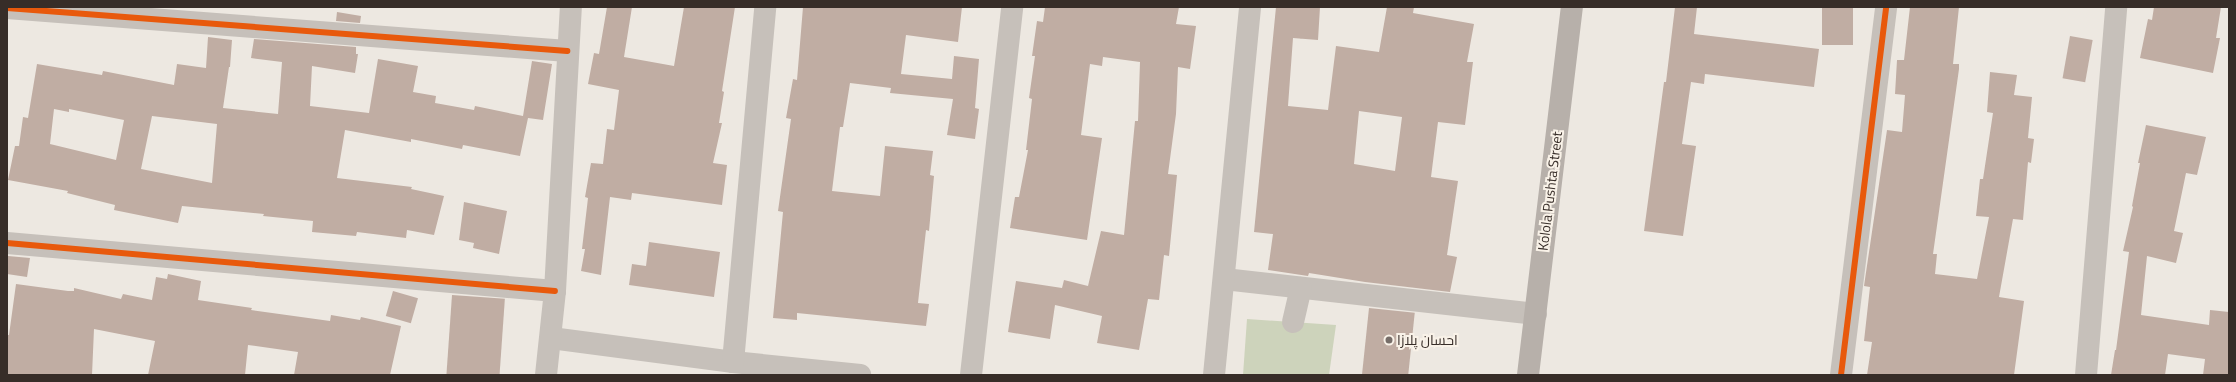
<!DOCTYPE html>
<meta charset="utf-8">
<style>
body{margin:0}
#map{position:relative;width:2236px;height:382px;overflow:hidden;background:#ede8e1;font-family:"Titillium Web",Cairo,sans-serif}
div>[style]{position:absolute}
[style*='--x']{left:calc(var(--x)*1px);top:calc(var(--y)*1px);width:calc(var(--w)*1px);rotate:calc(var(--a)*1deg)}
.green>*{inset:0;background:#cdd3bb}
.building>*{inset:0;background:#c0ada3;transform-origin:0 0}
.street>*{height:22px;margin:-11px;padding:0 11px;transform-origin:11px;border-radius:11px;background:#c6c0ba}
.secondary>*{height:22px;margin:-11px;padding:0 11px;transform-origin:11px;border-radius:11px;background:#b7b0aa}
.cycleway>*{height:6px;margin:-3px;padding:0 3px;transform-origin:3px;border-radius:3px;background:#e8590c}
.dots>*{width:11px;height:11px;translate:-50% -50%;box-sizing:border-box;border:2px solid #f9f2e8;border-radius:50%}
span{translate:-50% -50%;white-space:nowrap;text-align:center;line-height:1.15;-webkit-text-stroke:4px #f9f2e8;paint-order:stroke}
.street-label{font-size:14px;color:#372d28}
.poi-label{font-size:14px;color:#372d28}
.left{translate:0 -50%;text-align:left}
.frame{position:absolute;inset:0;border:8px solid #372d28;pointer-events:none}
</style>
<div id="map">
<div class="green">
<div style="clip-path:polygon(1247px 319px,1336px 325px,1329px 375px,1243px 375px)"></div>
</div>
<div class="building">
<div style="clip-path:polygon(607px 7px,632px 7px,624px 57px,674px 66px,684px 7px,735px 7px,722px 91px,724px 92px,719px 123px,722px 123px,713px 163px,727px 165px,722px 205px,632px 193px,631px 200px,610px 197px,601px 275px,581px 271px,585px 249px,582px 249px,588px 198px,585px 197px,591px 163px,603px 164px,607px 129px,614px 130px,619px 90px,588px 84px,594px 53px,599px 54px)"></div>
<div style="clip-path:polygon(803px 7px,962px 7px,958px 42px,906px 35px,901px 74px,952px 79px,954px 56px,979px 59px,975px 108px,979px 109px,975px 139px,947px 135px,953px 99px,890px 93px,891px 88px,850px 83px,843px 127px,840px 127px,832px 191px,880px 196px,885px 146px,933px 151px,930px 175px,934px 176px,929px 231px,926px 230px,918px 303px,929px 304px,926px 326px,797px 313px,797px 320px,773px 318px,783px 212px,778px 211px,791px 119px,786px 118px,793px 79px,797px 80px)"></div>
<div style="clip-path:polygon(1045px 7px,1179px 7px,1176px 24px,1196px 26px,1190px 69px,1178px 67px,1176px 114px,1168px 174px,1177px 175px,1169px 256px,1164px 255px,1159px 300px,1148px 299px,1139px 350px,1097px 343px,1102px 316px,1055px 305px,1050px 339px,1008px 332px,1016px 281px,1062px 288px,1064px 280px,1088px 286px,1101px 231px,1124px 235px,1135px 121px,1138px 121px,1140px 62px,1103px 57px,1102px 66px,1090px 64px,1081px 135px,1102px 138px,1087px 240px,1010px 228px,1015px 197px,1019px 197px,1028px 150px,1026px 150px,1032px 99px,1029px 98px,1035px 56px,1032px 56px,1037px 21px,1043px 22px)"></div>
<div style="clip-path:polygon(evenodd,1276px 7px,1320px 7px,1318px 40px,1293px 38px,1288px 106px,1328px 110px,1336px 46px,1379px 52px,1387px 7px,1414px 7px,1413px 13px,1474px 24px,1467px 62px,1473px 62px,1465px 125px,1438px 122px,1431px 177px,1458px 181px,1447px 255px,1457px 257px,1450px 292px,1365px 282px,1309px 273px,1308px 276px,1268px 270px,1273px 234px,1254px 232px,1276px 7px,1359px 111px,1402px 117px,1395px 171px,1354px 164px,1359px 111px)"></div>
<div style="clip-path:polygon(1675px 7px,1697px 7px,1694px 34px,1819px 49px,1814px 87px,1705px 74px,1704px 84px,1691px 82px,1682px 144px,1696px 146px,1683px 236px,1644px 231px,1664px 82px,1666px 82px)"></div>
<div style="left:1822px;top:7px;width:31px;height:38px"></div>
<div style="clip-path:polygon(1910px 7px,1959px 7px,1953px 64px,1959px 64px,1959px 69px,1933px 254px,1937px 254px,1935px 274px,1977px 279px,1989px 217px,1976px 216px,1980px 179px,1983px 179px,1993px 113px,1987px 112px,1990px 72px,2017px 75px,2014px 95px,2032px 97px,2028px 138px,2034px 139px,2031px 163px,2028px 162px,2023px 220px,2013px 219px,1999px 297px,2024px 301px,2014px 375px,1867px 375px,1872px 342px,1864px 341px,1870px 287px,1864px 286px,1887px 130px,1902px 132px,1905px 95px,1895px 94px,1897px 60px,1904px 60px)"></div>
<div style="clip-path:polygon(2154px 7px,2221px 7px,2216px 38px,2220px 38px,2213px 73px,2140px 58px,2148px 19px,2152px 20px)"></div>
<div style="clip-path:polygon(337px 12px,361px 16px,360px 23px,336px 21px)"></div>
<div style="left:2070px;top:36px;width:23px;height:43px;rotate:10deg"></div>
<div style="clip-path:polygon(evenodd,208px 37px,232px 40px,230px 67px,229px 67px,223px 108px,278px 114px,282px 62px,251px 58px,254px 39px,356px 47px,356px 54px,358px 54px,355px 73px,312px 66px,310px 106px,369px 113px,378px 59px,418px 66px,413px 92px,436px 96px,435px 103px,474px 110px,475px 106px,523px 116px,532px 61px,552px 64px,543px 120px,528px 118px,520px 156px,463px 145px,462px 149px,411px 139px,411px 142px,345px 130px,337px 178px,412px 187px,411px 189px,444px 196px,434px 235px,407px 230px,406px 238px,357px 232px,356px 236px,312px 232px,313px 221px,263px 216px,264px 214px,182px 206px,178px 223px,114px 210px,115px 205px,67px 193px,68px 191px,8px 180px,15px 146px,19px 146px,23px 117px,28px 118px,37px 64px,102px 75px,103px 71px,174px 85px,177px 64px,206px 68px,208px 37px,54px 109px,69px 112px,69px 109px,124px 120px,116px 160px,50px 144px,54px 109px,208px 37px,152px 116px,217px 124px,212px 183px,141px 169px,152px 116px)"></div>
<div style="clip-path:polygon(2146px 125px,2206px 137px,2197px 175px,2186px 173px,2174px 231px,2183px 233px,2176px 263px,2147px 256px,2141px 315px,2209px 325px,2210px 310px,2229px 312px,2229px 375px,2203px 375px,2205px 359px,2168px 354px,2165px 375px,2111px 375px,2115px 350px,2116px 350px,2129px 252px,2123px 251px,2133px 207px,2132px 206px,2140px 163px,2138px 163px)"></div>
<div style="clip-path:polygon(464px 202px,507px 211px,499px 254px,473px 248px,474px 243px,459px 240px)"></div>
<div style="clip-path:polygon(649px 242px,720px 252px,714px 297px,629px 285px,632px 264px,646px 266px)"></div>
<div style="clip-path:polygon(8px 256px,30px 258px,27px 277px,7px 274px)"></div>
<div style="clip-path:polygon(168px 274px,201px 281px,198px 300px,252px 308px,251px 310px,330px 321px,331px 315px,360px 320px,361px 317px,401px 326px,390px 375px,294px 375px,298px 352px,248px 345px,245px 375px,148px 375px,155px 341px,94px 329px,92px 375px,7px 375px,7px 335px,9px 335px,16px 284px,68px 291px,74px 291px,74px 288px,121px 299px,123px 294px,152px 300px,156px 277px,167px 279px)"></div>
<div style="left:393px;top:291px;width:26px;height:26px;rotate:16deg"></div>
<div style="left:452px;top:295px;width:53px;height:81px;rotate:4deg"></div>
<div style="left:1369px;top:308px;width:46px;height:67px;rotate:6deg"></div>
</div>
<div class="street">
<div style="--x:7;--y:8;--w:562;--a:4.39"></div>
<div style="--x:7;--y:243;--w:550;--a:5.01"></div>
<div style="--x:1224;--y:279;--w:314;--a:6.4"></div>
<div style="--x:1293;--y:322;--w:35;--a:-77"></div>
<div style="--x:551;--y:338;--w:184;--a:7.5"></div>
<div style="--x:733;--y:362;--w:128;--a:5.8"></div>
<div style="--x:733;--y:362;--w:356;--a:-84.8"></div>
<div style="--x:546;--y:375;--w:84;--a:-83.9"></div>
<div style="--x:555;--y:291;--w:284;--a:-86.8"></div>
<div style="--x:971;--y:375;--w:370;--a:-83.6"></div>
<div style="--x:1214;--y:375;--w:370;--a:-84.4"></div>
<div style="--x:1841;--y:375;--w:371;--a:-83"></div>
<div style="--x:2086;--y:375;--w:369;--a:-85.3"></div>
</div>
<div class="secondary">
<div style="--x:1528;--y:375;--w:371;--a:-83.2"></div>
</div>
<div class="cycleway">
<div style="--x:7;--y:8;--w:562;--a:4.39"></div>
<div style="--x:7;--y:243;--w:550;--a:5.01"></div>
<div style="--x:1841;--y:375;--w:371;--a:-83"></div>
</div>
<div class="dots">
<div style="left:1389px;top:340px;background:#776e69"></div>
</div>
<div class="street-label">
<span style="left:1550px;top:191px;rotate:-83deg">Kolola Pushta Street</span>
</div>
<div class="poi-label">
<span class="left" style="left:1397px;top:340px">احسان پلازا</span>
</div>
<div class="frame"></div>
</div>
